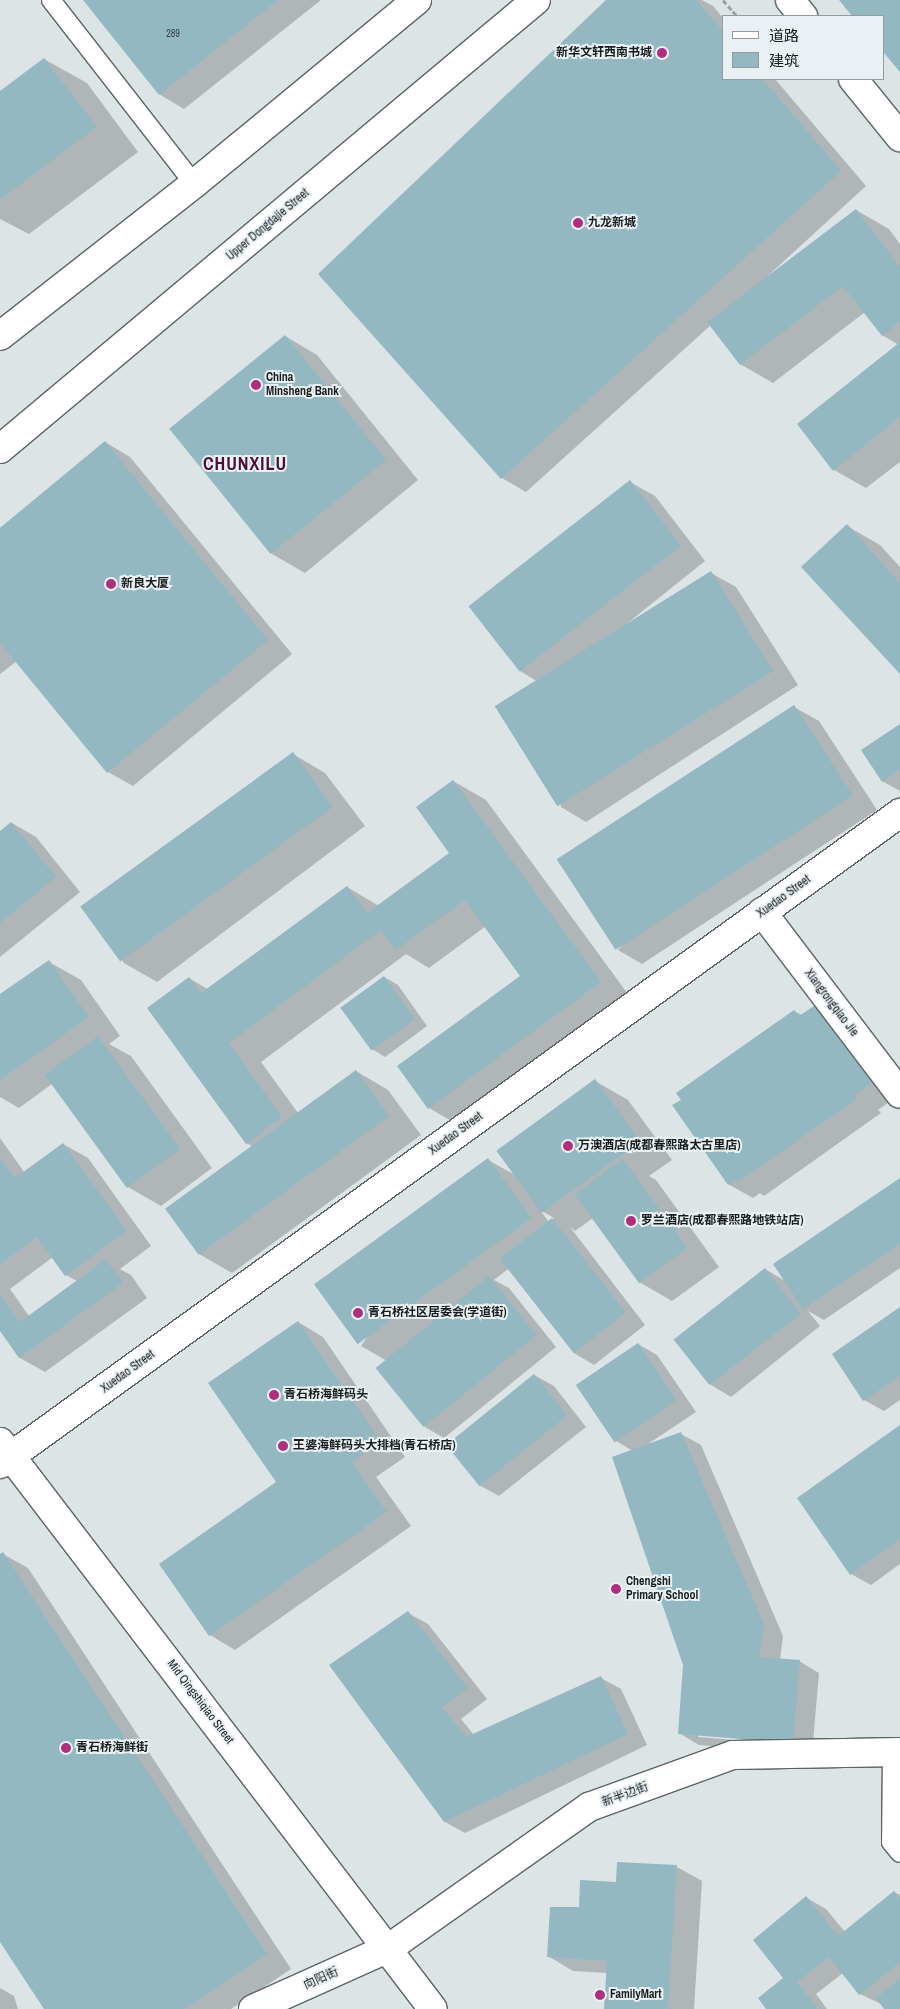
<!DOCTYPE html>
<meta charset="utf-8">
<style>
body{margin:0}
#map{position:relative;width:900px;height:2009px;overflow:hidden;background:#dce4e6;font-family:"Archivo Narrow","Noto Sans SC",sans-serif}
div>[style]{position:absolute}
[style*='--x']{left:calc(var(--x)*1px);top:calc(var(--y)*1px);width:calc(var(--w)*1px);rotate:calc(var(--a)*1deg)}
.shadow>*{inset:0;background:#0003}
.building>*{inset:0;background:#93b8c2;transform-origin:0 0}
.path>*{height:3px;margin-top:-1.5px;transform-origin:0;background:repeating-linear-gradient(90deg,#9da3a5 0 5px,transparent 0 7.5px)}
.roads{filter:drop-shadow(1px 0 #5d6466) drop-shadow(-1px 0 #5d6466) drop-shadow(0 1px #5d6466) drop-shadow(0 -1px #5d6466)}
.service>*{height:18px;margin:-9px;padding:0 9px;transform-origin:9px;border-radius:9px;background:#fff}
.minor>*{height:28px;margin:-14px;padding:0 14px;transform-origin:14px;border-radius:14px;background:#fff}
.primary>*{height:28px;margin:-14px;padding:0 14px;transform-origin:14px;border-radius:14px;background:#fff}
.dots>*{width:14px;height:14px;translate:-50% -50%;box-sizing:border-box;border:2px solid #e9f1f4;border-radius:50%}
span{translate:-50% -50%;white-space:nowrap;text-align:center;line-height:1.15;-webkit-text-stroke:4px #e9f1f4;paint-order:stroke}
.number-label{font-size:10px;color:#384447}
.number-label span{-webkit-text-stroke-width:0}
.poi-label{font-size:12px;color:#1a1d1e;font-weight:700}
.right{translate:-100% -50%;text-align:right}
.left{translate:0 -50%;text-align:left}
.street-label{font-size:12px;color:#1a1d1e}
.district-label{font-size:18px;color:#4b0e34;font-weight:700;letter-spacing:1px}
.legend{position:absolute;left:722px;top:15px;width:162px;height:65px;box-sizing:border-box;background:#e9f1f4;border:1px solid #969c9e;margin:0;padding:6px 9px;list-style:none;font-size:15px;color:#1a1d1e}
.legend li{display:flex;align-items:center;gap:10px;height:25px}
.legend b{width:25px;border:1px solid #969c9e}
</style>
<div id="map">
<div class="shadow">
<div style="clip-path:polygon(85px 0,321px 0,184px 109px,159px 94px)"></div>
<div style="clip-path:polygon(608px 0,702px 0,713px 6px,724px 19px,724px 79px,775px 79px,866px 186px,760px 283px,856px 210px,889px 229px,900px 244px,900px 462px,866px 488px,834px 470px,899px 345px,882px 335px,865px 312px,773px 383px,740px 364px,711px 325px,526px 492px,502px 478px)"></div>
<div style="clip-path:polygon(840px 0,900px 0,900px 70px,884px 51px,884px 16px,854px 16px)"></div>
<div style="clip-path:polygon(44px 59px,87px 83px,138px 152px,29px 234px,0 219px,0 93px)"></div>
<div style="clip-path:polygon(285px 336px,317px 355px,418px 480px,305px 573px,272px 554px)"></div>
<div style="clip-path:polygon(105px 442px,130px 457px,292px 654px,133px 786px,108px 772px,17px 661px,0 674px,0 528px)"></div>
<div style="clip-path:polygon(630px 482px,655px 496px,705px 561px,604px 642px,711px 573px,736px 587px,798px 685px,586px 822px,561px 807px,540px 683px,520px 671px,470px 606px)"></div>
<div style="clip-path:polygon(847px 526px,880px 545px,900px 567px,900px 673px)"></div>
<div style="clip-path:polygon(794px 707px,819px 721px,877px 810px,642px 964px,618px 950px)"></div>
<div style="clip-path:polygon(900px 726px,900px 791px,882px 781px)"></div>
<div style="clip-path:polygon(293px 754px,325px 773px,365px 826px,157px 982px,124px 963px,85px 910px)"></div>
<div style="clip-path:polygon(453px 781px,486px 800px,633px 1001px,462px 1127px,429px 1108px,522px 976px,486px 926px,429px 968px,406px 954px,261px 1062px,298px 1113px,356px 1071px,388px 1090px,421px 1135px,232px 1273px,199px 1254px,252px 1146px,246px 1143px,189px 978px,209px 990px,347px 887px,379px 906px,451px 853px)"></div>
<div style="clip-path:polygon(12px 823px,36px 837px,80px 892px,0 957px,0 832px)"></div>
<div style="clip-path:polygon(49px 962px,81px 980px,120px 1036px,109px 1044px,131px 1056px,212px 1168px,161px 1206px,128px 1187px,52px 1084px,19px 1108px,0 1097px,0 996px)"></div>
<div style="clip-path:polygon(384px 977px,398px 985px,427px 1026px,385px 1057px,372px 1049px)"></div>
<div style="clip-path:polygon(817px 1005px,896px 1097px,878px 1110px,881px 1113px,764px 1196px,760px 1193px,753px 1198px,728px 1184px,794px 1011px,802px 1015px)"></div>
<div style="clip-path:polygon(evenodd,595px 1081px,628px 1100px,672px 1160px,649px 1176px,656px 1180px,719px 1267px,672px 1301px,639px 1282px,593px 1218px,575px 1231px,570px 1227px,645px 1325px,594px 1365px,574px 1353px,508px 1269px,494px 1280px,509px 1288px,556px 1347px,444px 1438px,425px 1427px,387px 1361px,361px 1346px,488px 1160px,517px 1176px,595px 1081px,540px 1210px,554px 1218px,549px 1222px,540px 1210px)"></div>
<div style="clip-path:polygon(evenodd,0 1138px,24px 1172px,63px 1144px,88px 1158px,151px 1246px,120px 1269px,131px 1275px,147px 1298px,45px 1372px,20px 1358px,0 1329px,0 1138px,53px 1257px,66px 1275px,77px 1281px,29px 1316px,10px 1289px,53px 1257px)"></div>
<div style="clip-path:polygon(900px 1180px,900px 1268px,824px 1320px,808px 1311px,820px 1326px,731px 1397px,711px 1385px,676px 1340px,765px 1269px,787px 1282px)"></div>
<div style="clip-path:polygon(900px 1309px,900px 1400px,884px 1411px,864px 1400px)"></div>
<div style="clip-path:polygon(298px 1322px,323px 1337px,405px 1457px,376px 1477px,411px 1526px,235px 1650px,210px 1635px,278px 1482px)"></div>
<div style="clip-path:polygon(evenodd,638px 1344px,657px 1355px,696px 1412px,648px 1444px,681px 1434px,701px 1445px,783px 1636px,780px 1660px,799px 1661px,819px 1673px,812px 1754px,699px 1745px,679px 1733px,685px 1665px,633px 1451px,616px 1441px,638px 1344px,698px 1734px,799px 1743px,799px 1745px,698px 1737px,698px 1734px)"></div>
<div style="clip-path:polygon(534px 1375px,554px 1386px,586px 1427px,499px 1496px,479px 1485px)"></div>
<div style="clip-path:polygon(900px 1426px,900px 1564px,871px 1585px,851px 1574px)"></div>
<div style="clip-path:polygon(3px 1554px,28px 1568px,291px 1969px,231px 2009px,45px 2009px,0 1940px,0 1555px)"></div>
<div style="clip-path:polygon(408px 1613px,428px 1624px,487px 1699px,461px 1719px,474px 1735px,601px 1678px,621px 1689px,647px 1745px,465px 1833px,445px 1822px,330px 1665px)"></div>
<div style="clip-path:polygon(618px 1863px,677px 1867px,702px 1881px,694px 2009px,605px 2009px,608px 1973px,573px 1971px,548px 1956px,580px 1908px,617px 1883px)"></div>
<div style="clip-path:polygon(894px 1892px,900px 1895px,900px 2009px,886px 2009px,881px 2004px,860px 1994px,843px 1973px,816px 1994px,827px 2009px,768px 2009px,785px 1978px,807px 1898px,826px 1909px,845px 1932px)"></div>
<div style="clip-path:polygon(0 1988px,14px 1996px,18px 2009px,0 2009px)"></div>
</div>
<div class="building">
<div style="clip-path:polygon(83px 0,278px 0,159px 95px)"></div>
<div style="clip-path:polygon(606px 0,696px 0,724px 32px,724px 79px,763px 79px,841px 171px,501px 479px,318px 274px)"></div>
<div style="clip-path:polygon(839px 0,900px 0,900px 72px,884px 53px,884px 16px,852px 16px)"></div>
<div style="clip-path:polygon(44px 58px,97px 127px,0 200px,0 91px)"></div>
<div style="clip-path:polygon(856px 209px,900px 267px,900px 322px,882px 336px,843px 286px,740px 365px,707px 322px)"></div>
<div style="left:285px;top:335px;width:161px;height:149px;rotate:51deg"></div>
<div style="clip-path:polygon(900px 342px,900px 417px,833px 471px,797px 424px)"></div>
<div style="clip-path:polygon(105px 441px,268px 640px,107px 773px,0 643px,0 528px)"></div>
<div style="left:630px;top:480px;width:83px;height:205px;rotate:52deg"></div>
<div style="clip-path:polygon(847px 524px,900px 583px,900px 674px,801px 567px)"></div>
<div style="left:711px;top:571px;width:118px;height:255px;rotate:58deg"></div>
<div style="left:794px;top:705px;width:108px;height:283px;rotate:57deg"></div>
<div style="clip-path:polygon(900px 724px,900px 770px,882px 782px,861px 750px)"></div>
<div style="left:293px;top:752px;width:68px;height:263px;rotate:54deg"></div>
<div style="clip-path:polygon(453px 780px,601px 982px,428px 1109px,397px 1066px,520px 976px,465px 900px,396px 950px,381px 930px,229px 1043px,282px 1117px,246px 1144px,147px 1008px,189px 977px,201px 993px,347px 886px,367px 913px,449px 853px,416px 807px)"></div>
<div style="clip-path:polygon(11px 822px,56px 877px,0 923px,0 831px)"></div>
<div style="clip-path:polygon(49px 960px,89px 1017px,0 1080px,0 994px)"></div>
<div style="left:384px;top:976px;width:53px;height:54px;rotate:54deg"></div>
<div style="clip-path:polygon(817px 1004px,872px 1083px,854px 1095px,857px 1099px,738px 1182px,736px 1179px,728px 1185px,672px 1105px,681px 1100px,676px 1093px,794px 1010px,799px 1016px)"></div>
<div style="left:98px;top:1036px;width:140px;height:66px;rotate:54deg"></div>
<div style="left:356px;top:1070px;width:57px;height:236px;rotate:54deg"></div>
<div style="left:595px;top:1079px;width:77px;height:122px;rotate:54deg"></div>
<div style="clip-path:polygon(63px 1143px,127px 1231px,65px 1276px,37px 1237px,0 1264px,0 1157px,15px 1178px)"></div>
<div style="left:488px;top:1158px;width:74px;height:215px;rotate:54deg"></div>
<div style="left:623px;top:1159px;width:110px;height:60px;rotate:54deg"></div>
<div style="clip-path:polygon(900px 1178px,900px 1244px,803px 1309px,773px 1264px)"></div>
<div style="left:552px;top:1218px;width:120px;height:66px;rotate:52deg"></div>
<div style="clip-path:polygon(106px 1259px,123px 1283px,19px 1358px,0 1331px,0 1294px,20px 1322px)"></div>
<div style="left:765px;top:1268px;width:58px;height:116px;rotate:52deg"></div>
<div style="left:489px;top:1276px;width:76px;height:146px;rotate:51deg"></div>
<div style="clip-path:polygon(900px 1307px,900px 1376px,863px 1401px,832px 1354px)"></div>
<div style="clip-path:polygon(298px 1321px,381px 1442px,352px 1462px,387px 1512px,209px 1636px,159px 1564px,276px 1482px,208px 1383px)"></div>
<div style="left:638px;top:1343px;width:69px;height:75px;rotate:56deg"></div>
<div style="left:534px;top:1374px;width:53px;height:113px;rotate:51deg"></div>
<div style="clip-path:polygon(900px 1425px,900px 1539px,850px 1575px,797px 1498px)"></div>
<div style="clip-path:polygon(681px 1432px,764px 1624px,759px 1657px,800px 1660px,793px 1743px,678px 1734px,683px 1665px,612px 1457px)"></div>
<div style="clip-path:polygon(3px 1552px,267px 1954px,185px 2009px,44px 2009px,0 1942px,0 1554px)"></div>
<div style="clip-path:polygon(408px 1611px,468px 1688px,442px 1707px,466px 1737px,601px 1676px,628px 1734px,444px 1822px,329px 1665px)"></div>
<div style="clip-path:polygon(617px 1862px,677px 1865px,668px 2009px,604px 2009px,607px 1961px,547px 1957px,550px 1907px,579px 1907px,580px 1880px,616px 1882px)"></div>
<div style="clip-path:polygon(894px 1891px,900px 1898px,900px 1962px,859px 1995px,829px 1957px,797px 1982px,818px 2009px,766px 2009px,758px 1998px,783px 1978px,753px 1940px,806px 1896px,838px 1936px)"></div>
<div style="clip-path:polygon(900px 1979px,900px 2009px,884px 2009px,876px 1998px)"></div>
</div>
<div class="path">
<div style="--x:723;--y:0;--w:21;--a:49"></div>
</div>
<div class="roads">
<div class="service">
<div style="--x:51;--y:0;--w:233;--a:52.1"></div>
<div style="--x:892;--y:1753;--w:89;--a:90.6"></div>
<div style="--x:891;--y:1842;--w:14;--a:51"></div>
</div>
<div class="minor">
<div style="--x:790;--y:0;--w:21;--a:51"></div>
<div style="--x:853;--y:79;--w:75;--a:51"></div>
<div style="--x:762;--y:912;--w:228;--a:52.8"></div>
<div style="--x:0;--y:1442;--w:713;--a:52.63"></div>
<div style="--x:0;--y:1464;--w:1111;--a:-35.88"></div>
<div style="--x:253;--y:2009;--w:149;--a:-24.2"></div>
<div style="--x:389;--y:1948;--w:245;--a:-35.2"></div>
<div style="--x:589;--y:1807;--w:153;--a:-19.9"></div>
<div style="--x:733;--y:1755;--w:167;--a:-1"></div>
</div>
<div class="primary">
<div style="--x:0;--y:336;--w:246;--a:-38.1"></div>
<div style="--x:194;--y:184;--w:289;--a:-39.5"></div>
<div style="--x:0;--y:449;--w:699;--a:-39.95"></div>
</div>
</div>
<div class="dots">
<div style="left:662px;top:53px;background:#ad2f7e"></div>
<div style="left:578px;top:223px;background:#ad2f7e"></div>
<div style="left:256px;top:385px;background:#ad2f7e"></div>
<div style="left:111px;top:584px;background:#ad2f7e"></div>
<div style="left:568px;top:1146px;background:#ad2f7e"></div>
<div style="left:631px;top:1221px;background:#ad2f7e"></div>
<div style="left:358px;top:1313px;background:#ad2f7e"></div>
<div style="left:274px;top:1395px;background:#ad2f7e"></div>
<div style="left:283px;top:1446px;background:#ad2f7e"></div>
<div style="left:616px;top:1589px;background:#ad2f7e"></div>
<div style="left:66px;top:1748px;background:#ad2f7e"></div>
<div style="left:600px;top:1995px;background:#ad2f7e"></div>
</div>
<div class="number-label">
<span style="left:173px;top:34px">289</span>
</div>
<div class="poi-label">
<span class="right" style="left:652px;top:53px">新华文轩西南书城</span>
<span class="left" style="left:588px;top:223px">九龙新城</span>
<span class="left" style="left:266px;top:385px">China<br>Minsheng Bank</span>
<span class="left" style="left:121px;top:584px">新良大厦</span>
<span class="left" style="left:578px;top:1146px">万澳酒店(成都春熙路太古里店)</span>
<span class="left" style="left:641px;top:1221px">罗兰酒店(成都春熙路地铁站店)</span>
<span class="left" style="left:368px;top:1313px">青石桥社区居委会(学道街)</span>
<span class="left" style="left:284px;top:1395px">青石桥海鲜码头</span>
<span class="left" style="left:293px;top:1446px">王婆海鲜码头大排档(青石桥店)</span>
<span class="left" style="left:626px;top:1589px">Chengshi<br>Primary School</span>
<span class="left" style="left:76px;top:1748px">青石桥海鲜街</span>
<span class="left" style="left:610px;top:1995px">FamilyMart</span>
</div>
<div class="street-label">
<span style="left:268px;top:225px;rotate:-40deg">Upper Dongdajie Street</span>
<span style="left:784px;top:897px;rotate:-36deg">Xuedao Street</span>
<span style="left:831px;top:1003px;rotate:53deg">Xiangrongqiao Jie</span>
<span style="left:456px;top:1134px;rotate:-36deg">Xuedao Street</span>
<span style="left:128px;top:1372px;rotate:-36deg">Xuedao Street</span>
<span style="left:200px;top:1702px;rotate:53deg">Mid Qingshiqiao Street</span>
<span style="left:625px;top:1795px;rotate:-20deg">新半边街</span>
<span style="left:321px;top:1979px;rotate:-24deg">向阳街</span>
</div>
<div class="district-label">
<span style="left:245px;top:464px">CHUNXILU</span>
</div>
<ul class="legend">
<li><b style="height:6px;background:#fff"></b>道路</li>
<li><b style="height:14px;background:#93b8c2"></b>建筑</li>
</ul>
</div>
